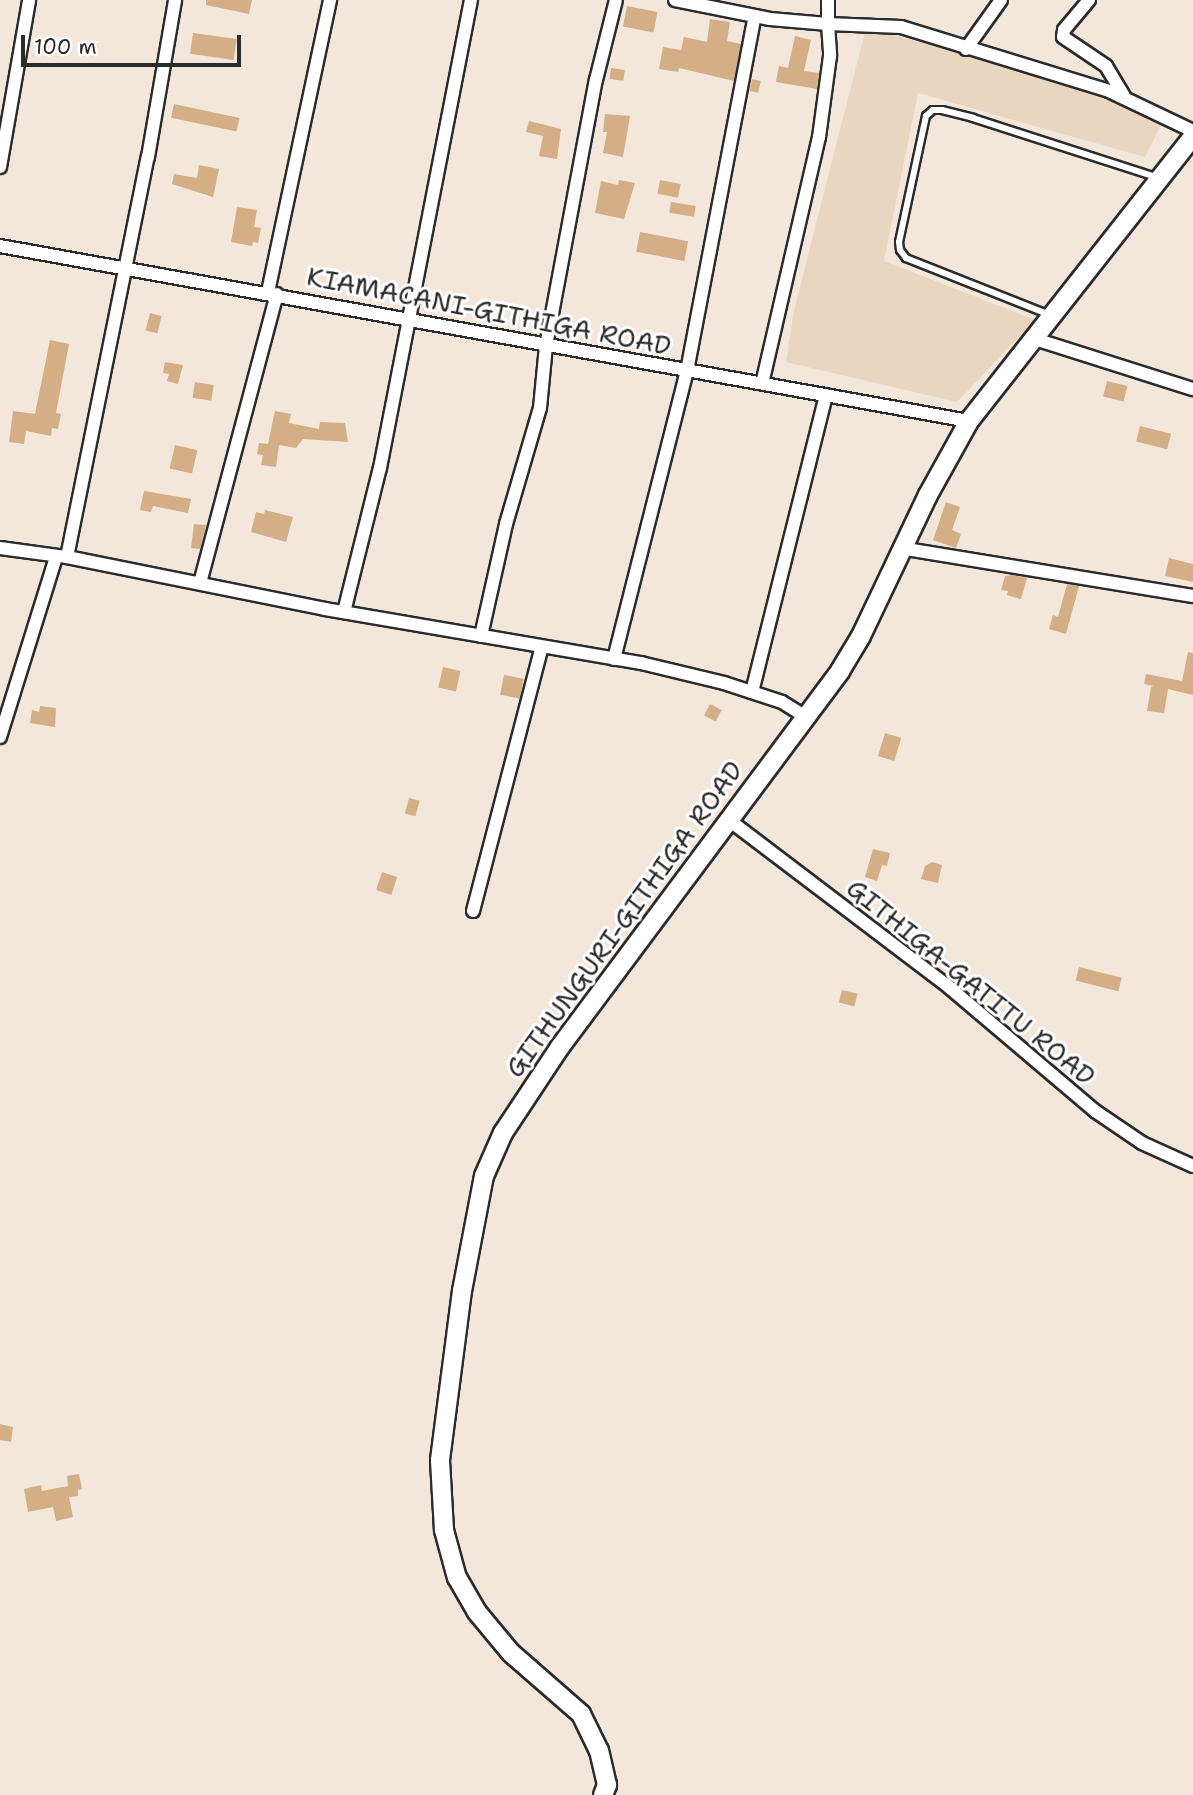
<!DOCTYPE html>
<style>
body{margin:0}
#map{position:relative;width:1193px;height:1795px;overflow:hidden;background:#f2e7da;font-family:"Shantell Sans",sans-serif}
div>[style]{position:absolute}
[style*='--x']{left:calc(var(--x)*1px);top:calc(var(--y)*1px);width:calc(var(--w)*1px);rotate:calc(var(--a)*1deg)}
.built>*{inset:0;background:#e9d6c0}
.building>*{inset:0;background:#d4ae85;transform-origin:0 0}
.roads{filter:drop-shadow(2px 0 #2b2b2b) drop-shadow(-2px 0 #2b2b2b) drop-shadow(0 2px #2b2b2b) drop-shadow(0 -2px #2b2b2b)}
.lane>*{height:6px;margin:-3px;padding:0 3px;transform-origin:3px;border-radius:3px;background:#fff}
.street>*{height:12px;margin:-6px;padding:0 6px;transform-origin:6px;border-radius:6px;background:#fff}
.secondary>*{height:18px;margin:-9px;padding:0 9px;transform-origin:9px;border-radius:9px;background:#fff}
span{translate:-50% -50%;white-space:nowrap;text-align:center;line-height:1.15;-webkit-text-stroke:6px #fff;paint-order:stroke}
.street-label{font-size:26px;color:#2b2b2b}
.scale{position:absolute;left:21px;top:35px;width:220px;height:32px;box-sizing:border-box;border:4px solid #2b2b2b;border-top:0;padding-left:9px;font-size:21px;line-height:24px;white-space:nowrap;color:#2b2b2b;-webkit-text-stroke:5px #fff;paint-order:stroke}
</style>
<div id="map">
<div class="built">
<div style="clip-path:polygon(866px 28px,1022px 68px,1132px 105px,1161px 125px,1145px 157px,918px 93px,884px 261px,1035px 320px,957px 402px,786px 362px,794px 310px)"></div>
</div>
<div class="building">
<div style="clip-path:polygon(206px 0,252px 0,249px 14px,206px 5px)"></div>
<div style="left:627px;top:6px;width:31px;height:21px;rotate:11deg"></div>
<div style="clip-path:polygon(710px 19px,730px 22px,727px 41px,741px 44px,734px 81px,679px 68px,678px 72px,659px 69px,663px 47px,681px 50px,684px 37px,707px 42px)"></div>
<div style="left:193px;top:33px;width:44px;height:21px;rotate:8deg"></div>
<div style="clip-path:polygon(795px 36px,811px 40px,804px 71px,819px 73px,817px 89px,776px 82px,779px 66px,788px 68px)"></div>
<div style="left:611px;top:68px;width:14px;height:11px;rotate:8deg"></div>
<div style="left:752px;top:79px;width:9px;height:12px;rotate:13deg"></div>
<div style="left:174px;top:104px;width:67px;height:14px;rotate:12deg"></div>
<div style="clip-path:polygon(605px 114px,630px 116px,623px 157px,603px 153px,607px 132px,603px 132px)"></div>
<div style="clip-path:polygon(529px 121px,561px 129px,557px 159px,539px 156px,543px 136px,526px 132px)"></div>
<div style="clip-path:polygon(199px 165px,219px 169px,213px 197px,172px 184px,174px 174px,197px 178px)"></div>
<div style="clip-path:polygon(619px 180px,635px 183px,624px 219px,595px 213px,601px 181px,618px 185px)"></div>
<div style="left:660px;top:180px;width:21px;height:14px;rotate:11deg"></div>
<div style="left:671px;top:202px;width:25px;height:11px;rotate:9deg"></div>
<div style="clip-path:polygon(237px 207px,257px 210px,254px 227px,261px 228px,258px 243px,253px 242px,252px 246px,231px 242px)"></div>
<div style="left:640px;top:232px;width:49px;height:20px;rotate:11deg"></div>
<div style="left:150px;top:313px;width:12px;height:18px;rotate:14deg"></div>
<div style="clip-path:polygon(50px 340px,69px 344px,56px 413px,61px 414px,58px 429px,52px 428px,51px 436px,26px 431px,24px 444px,9px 442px,13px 411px,35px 414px)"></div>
<div style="clip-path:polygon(165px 362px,183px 365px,178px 384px,167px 381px,169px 374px,163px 373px)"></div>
<div style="left:1107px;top:381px;width:21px;height:16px;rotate:14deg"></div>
<div style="left:195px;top:382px;width:19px;height:16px;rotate:9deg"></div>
<div style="clip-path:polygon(275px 411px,291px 414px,289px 423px,319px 429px,320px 422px,345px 423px,348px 442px,303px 439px,296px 448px,279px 445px,276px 467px,261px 465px,263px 455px,257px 454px,259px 443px,268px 444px)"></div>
<div style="left:1140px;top:426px;width:32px;height:16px;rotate:14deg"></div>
<div style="left:175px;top:445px;width:23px;height:24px;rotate:13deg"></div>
<div style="clip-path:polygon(144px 491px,191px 499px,188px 513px,153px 506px,151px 512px,140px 510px)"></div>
<div style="clip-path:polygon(946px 502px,960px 507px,952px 530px,961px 534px,956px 548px,933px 540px)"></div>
<div style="clip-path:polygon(265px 510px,293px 517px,286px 542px,251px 532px,256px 512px,264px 514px)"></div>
<div style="clip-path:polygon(194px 524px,206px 525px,200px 549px,191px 548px)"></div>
<div style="clip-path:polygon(1169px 558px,1193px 564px,1193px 582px,1165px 576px)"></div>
<div style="clip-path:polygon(1013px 575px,1027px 578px,1021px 599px,1007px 595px,1008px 591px,1001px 590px,1005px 576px)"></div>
<div style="clip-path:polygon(1067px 584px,1079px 586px,1066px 634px,1049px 629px,1053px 615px,1058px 617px)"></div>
<div style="clip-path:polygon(1188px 652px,1193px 653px,1193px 695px,1168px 689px,1164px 713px,1147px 711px,1151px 687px,1154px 686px,1144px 684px,1146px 674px,1182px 681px)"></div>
<div style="left:443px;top:667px;width:18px;height:21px;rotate:13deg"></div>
<div style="left:504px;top:675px;width:20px;height:20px;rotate:11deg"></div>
<div style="left:710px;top:704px;width:13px;height:13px;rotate:27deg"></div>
<div style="clip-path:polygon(40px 706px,56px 708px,55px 727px,30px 723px,32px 710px,39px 712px)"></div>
<div style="left:885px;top:733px;width:17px;height:24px;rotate:17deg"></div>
<div style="left:409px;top:798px;width:11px;height:16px;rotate:15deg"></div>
<div style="clip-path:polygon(873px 849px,890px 853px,887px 866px,882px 865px,877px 881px,865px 877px)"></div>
<div style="clip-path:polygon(932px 862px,942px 865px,938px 883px,921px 879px,925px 866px)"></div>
<div style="left:382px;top:872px;width:16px;height:19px;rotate:18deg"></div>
<div style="left:1079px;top:967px;width:44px;height:14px;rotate:14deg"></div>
<div style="left:842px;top:990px;width:16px;height:13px;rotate:14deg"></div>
<div style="clip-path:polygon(0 1424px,13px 1427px,11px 1442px,0 1440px)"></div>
<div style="clip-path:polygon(79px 1474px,82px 1489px,78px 1490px,78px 1496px,69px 1497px,73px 1517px,56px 1521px,53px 1507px,28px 1512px,24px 1489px,41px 1485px,42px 1491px,68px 1486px,67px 1476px)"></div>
</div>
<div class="roads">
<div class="lane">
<div style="--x:1050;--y:315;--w:155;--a:-158.4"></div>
<div style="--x:906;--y:258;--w:10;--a:-127"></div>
<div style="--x:900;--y:250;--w:8;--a:-97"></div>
<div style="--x:899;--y:242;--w:129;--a:-77.9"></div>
<div style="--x:926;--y:116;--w:9;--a:-41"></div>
<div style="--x:933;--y:110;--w:9;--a:0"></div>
<div style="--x:942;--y:110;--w:32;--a:14"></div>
<div style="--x:973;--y:118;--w:192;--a:17.9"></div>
</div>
<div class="street">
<div style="--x:675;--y:0;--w:97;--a:11.3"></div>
<div style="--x:770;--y:19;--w:58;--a:4.9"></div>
<div style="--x:828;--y:24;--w:32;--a:86"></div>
<div style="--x:830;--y:56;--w:82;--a:97.7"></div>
<div style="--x:819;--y:137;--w:253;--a:103"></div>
<div style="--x:828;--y:0;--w:24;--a:90"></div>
<div style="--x:828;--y:24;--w:73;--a:2.4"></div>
<div style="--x:901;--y:27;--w:218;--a:17.1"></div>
<div style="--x:1109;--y:91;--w:93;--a:25.5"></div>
<div style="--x:1089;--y:0;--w:39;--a:130"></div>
<div style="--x:1064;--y:30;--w:7;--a:98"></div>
<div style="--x:1063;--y:37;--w:52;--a:34"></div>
<div style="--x:1106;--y:66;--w:35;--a:59"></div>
<div style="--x:966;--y:49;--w:60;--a:-54.5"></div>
<div style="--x:0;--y:167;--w:169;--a:-80.1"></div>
<div style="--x:0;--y:246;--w:985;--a:10.24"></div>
<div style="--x:268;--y:292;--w:299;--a:-78"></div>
<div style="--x:1032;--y:338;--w:169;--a:17.6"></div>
<div style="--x:0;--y:548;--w:68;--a:7.7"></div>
<div style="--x:67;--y:557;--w:263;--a:11.4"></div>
<div style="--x:325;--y:609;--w:321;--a:9.7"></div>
<div style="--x:641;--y:663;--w:85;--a:13.5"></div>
<div style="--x:724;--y:683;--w:61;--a:18.1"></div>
<div style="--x:782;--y:702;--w:28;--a:32"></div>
<div style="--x:900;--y:548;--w:297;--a:9.3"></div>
<div style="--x:67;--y:557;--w:408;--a:-78.6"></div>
<div style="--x:148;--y:157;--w:159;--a:-80.2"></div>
<div style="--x:200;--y:583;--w:299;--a:-75.1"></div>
<div style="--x:344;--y:612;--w:148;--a:-76"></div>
<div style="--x:380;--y:468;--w:477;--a:-79"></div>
<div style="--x:481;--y:636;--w:115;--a:-77.4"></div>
<div style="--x:506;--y:524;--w:121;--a:-73.7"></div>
<div style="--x:540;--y:408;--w:62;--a:-84.5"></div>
<div style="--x:546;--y:346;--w:271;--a:-79.4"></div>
<div style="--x:596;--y:80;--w:82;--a:-76"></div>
<div style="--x:614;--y:659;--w:297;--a:-75.8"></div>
<div style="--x:687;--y:371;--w:361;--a:-79.2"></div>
<div style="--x:752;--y:692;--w:306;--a:-76"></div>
<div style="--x:0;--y:737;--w:189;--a:-72.7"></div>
<div style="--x:729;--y:820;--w:278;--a:37.2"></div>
<div style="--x:950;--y:988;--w:190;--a:40.3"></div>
<div style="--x:1095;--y:1111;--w:57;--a:34.2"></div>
<div style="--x:1142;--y:1143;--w:56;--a:24.3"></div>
<div style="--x:473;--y:911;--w:273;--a:-75.4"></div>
</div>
<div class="secondary">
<div style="--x:603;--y:1795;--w:11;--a:-68"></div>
<div style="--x:607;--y:1785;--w:35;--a:-103"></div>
<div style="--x:599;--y:1751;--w:41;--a:-115.9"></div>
<div style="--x:581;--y:1714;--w:93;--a:-138.9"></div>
<div style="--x:511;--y:1653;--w:53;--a:-129.7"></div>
<div style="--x:477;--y:1612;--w:39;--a:-120"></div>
<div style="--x:457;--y:1578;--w:50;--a:-105.2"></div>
<div style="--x:444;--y:1530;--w:70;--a:-93.3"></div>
<div style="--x:440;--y:1460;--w:170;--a:-82.6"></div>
<div style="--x:462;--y:1291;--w:117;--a:-79.2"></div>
<div style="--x:484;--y:1176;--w:47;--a:-66.2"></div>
<div style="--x:503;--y:1133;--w:103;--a:-56.5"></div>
<div style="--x:560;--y:1047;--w:469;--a:-53.3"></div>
<div style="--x:840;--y:671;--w:41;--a:-59"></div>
<div style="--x:861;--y:636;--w:156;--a:-64.6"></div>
<div style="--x:928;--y:495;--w:85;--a:-61"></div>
<div style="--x:969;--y:421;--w:362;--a:-51.8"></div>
</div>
</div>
<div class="street-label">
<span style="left:489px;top:311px;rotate:11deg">KIAMACANI-GITHIGA ROAD</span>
<span style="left:624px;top:919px;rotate:-54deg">GITHUNGURI-GITHIGA ROAD</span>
<span style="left:971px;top:982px;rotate:39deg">GITHIGA-GATITU ROAD</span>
</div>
<div class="scale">100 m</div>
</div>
